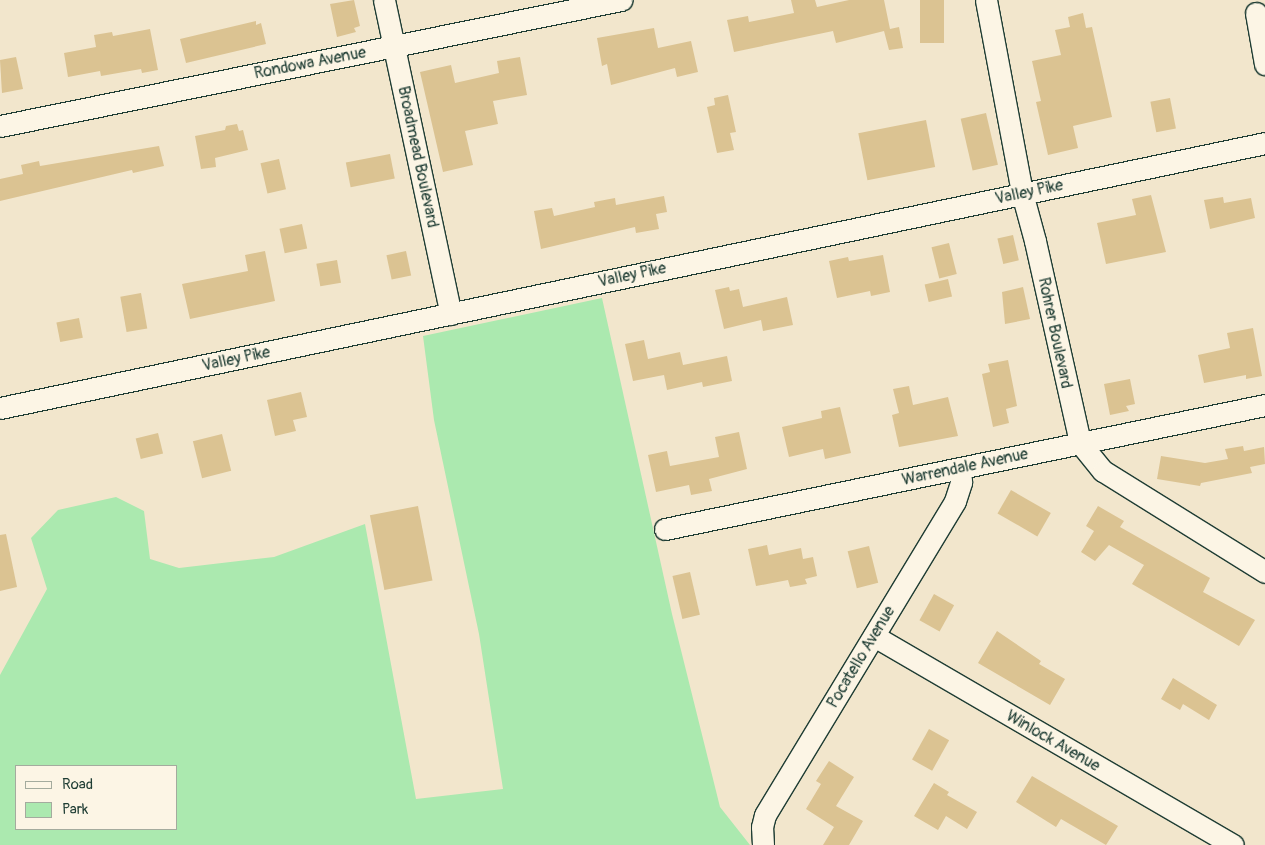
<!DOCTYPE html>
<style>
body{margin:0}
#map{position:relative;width:1265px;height:845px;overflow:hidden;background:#f2e6cc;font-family:Pangolin,sans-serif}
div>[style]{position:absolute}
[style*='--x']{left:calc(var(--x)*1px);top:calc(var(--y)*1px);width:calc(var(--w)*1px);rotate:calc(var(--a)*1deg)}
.green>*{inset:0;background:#abe9af}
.building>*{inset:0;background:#dbc392;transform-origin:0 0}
.roads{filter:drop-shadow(1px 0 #1f3d34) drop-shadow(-1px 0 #1f3d34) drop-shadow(0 1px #1f3d34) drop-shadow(0 -1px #1f3d34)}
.minor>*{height:21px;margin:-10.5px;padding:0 10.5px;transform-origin:10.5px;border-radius:10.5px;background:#fcf5e5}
span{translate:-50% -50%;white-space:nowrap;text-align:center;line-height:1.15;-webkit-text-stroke:4px #fcf5e5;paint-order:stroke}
.street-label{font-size:16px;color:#1f3d34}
.legend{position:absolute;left:15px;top:765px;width:162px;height:65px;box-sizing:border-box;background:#fcf5e5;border:1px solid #a4ab9e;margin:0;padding:6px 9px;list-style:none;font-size:15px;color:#1f3d34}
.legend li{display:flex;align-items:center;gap:10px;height:25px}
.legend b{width:25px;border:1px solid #a4ab9e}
</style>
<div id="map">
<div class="green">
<div style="clip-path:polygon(evenodd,602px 298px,672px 614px,720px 807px,750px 845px,0 845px,0 675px,47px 589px,31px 538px,58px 510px,116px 497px,144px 511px,150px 559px,179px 568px,274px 557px,365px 524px,416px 799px,503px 789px,479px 634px,434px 420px,423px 336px,602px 298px,176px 766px,176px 829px,16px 829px,16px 766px,176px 766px)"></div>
</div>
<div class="building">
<div style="clip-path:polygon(354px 0,360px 26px,354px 28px,356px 32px,337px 37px,330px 4px)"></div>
<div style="clip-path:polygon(791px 0,815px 0,817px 7px,849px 0,884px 0,890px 29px,899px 27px,903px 48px,889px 50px,884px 31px,836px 43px,833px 31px,734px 52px,727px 20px,748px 16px,749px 22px,794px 13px)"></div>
<div style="left:920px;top:0;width:24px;height:43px"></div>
<div style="clip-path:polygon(1083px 13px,1086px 28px,1092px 27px,1112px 117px,1073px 126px,1078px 148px,1048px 155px,1036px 102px,1041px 101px,1032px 61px,1061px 55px,1055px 30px,1070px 27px,1068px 17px)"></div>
<div style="clip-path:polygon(256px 21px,256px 25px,261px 23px,266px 44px,186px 63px,180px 39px)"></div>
<div style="clip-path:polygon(654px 28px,658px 48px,691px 41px,698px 72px,677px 77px,675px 68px,611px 85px,607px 64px,602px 66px,597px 38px)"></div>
<div style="clip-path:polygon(150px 29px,158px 70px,142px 73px,141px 69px,101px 76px,100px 71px,68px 77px,64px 53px,96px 47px,94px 35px,112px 32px,113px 36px)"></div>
<div style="clip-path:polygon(16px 57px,23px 89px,2px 93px,0 60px)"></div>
<div style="clip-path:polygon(520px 57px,527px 95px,493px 101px,498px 124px,465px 131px,473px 165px,443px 172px,420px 72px,451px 65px,455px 83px,499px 73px,497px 61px)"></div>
<div style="clip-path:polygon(728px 95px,736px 132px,730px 133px,734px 150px,717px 153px,707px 107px,715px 105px,714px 98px)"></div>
<div style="left:1170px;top:98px;width:31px;height:20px;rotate:79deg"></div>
<div style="left:986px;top:113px;width:53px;height:26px;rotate:77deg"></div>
<div style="left:926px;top:120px;width:48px;height:69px;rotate:79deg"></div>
<div style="clip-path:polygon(237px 124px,239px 131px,243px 130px,248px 150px,215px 158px,216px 167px,201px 169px,195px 136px,225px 130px,226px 126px)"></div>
<div style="clip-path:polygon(159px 146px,164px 166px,133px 173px,132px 170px,0 201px,0 179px,23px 174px,21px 165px,39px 161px,40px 166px,46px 165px)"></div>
<div style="left:390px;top:154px;width:25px;height:45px;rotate:79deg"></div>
<div style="left:279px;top:159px;width:31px;height:19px;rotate:77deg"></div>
<div style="clip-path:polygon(1151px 195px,1166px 252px,1106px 264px,1097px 223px,1136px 215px,1132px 199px)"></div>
<div style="clip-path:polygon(664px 196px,667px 212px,656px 214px,659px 229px,636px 233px,635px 227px,541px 249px,534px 211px,552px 208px,554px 216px,595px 207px,594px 202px,615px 198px,616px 205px)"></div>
<div style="clip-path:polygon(1223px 197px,1224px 203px,1251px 198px,1255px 218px,1210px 229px,1204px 200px)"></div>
<div style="left:302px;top:224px;width:25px;height:23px;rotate:78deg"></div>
<div style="left:1013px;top:235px;width:26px;height:16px;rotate:77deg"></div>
<div style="left:949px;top:243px;width:32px;height:18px;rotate:76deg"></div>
<div style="clip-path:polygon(265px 251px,275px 301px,190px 319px,182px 284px,248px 271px,245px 255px)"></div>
<div style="left:406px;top:251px;width:25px;height:20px;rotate:78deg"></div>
<div style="clip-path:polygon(883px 255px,890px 292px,871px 296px,870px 291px,837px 298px,829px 261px,848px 257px,849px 261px)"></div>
<div style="left:337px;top:260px;width:23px;height:21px;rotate:80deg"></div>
<div style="left:948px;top:279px;width:18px;height:24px;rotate:77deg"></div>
<div style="clip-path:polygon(729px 287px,730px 291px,739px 289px,743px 307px,787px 297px,793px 325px,763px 331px,761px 320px,724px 329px,715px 290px)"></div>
<div style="clip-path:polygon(1023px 287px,1030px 319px,1005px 324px,1002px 292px)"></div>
<div style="left:141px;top:293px;width:36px;height:21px;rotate:80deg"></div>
<div style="left:79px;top:318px;width:20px;height:23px;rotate:79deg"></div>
<div style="clip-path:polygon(1253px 328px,1262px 376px,1246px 379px,1246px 375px,1204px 383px,1198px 355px,1230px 348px,1227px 333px)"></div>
<div style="clip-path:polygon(644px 340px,648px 359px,680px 352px,683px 365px,727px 356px,732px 381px,703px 387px,702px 382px,667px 390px,664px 375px,633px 381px,625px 344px)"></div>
<div style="clip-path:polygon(1008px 360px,1017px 406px,1006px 409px,1009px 423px,993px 427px,982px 374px,990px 372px,988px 364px)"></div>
<div style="clip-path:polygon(1130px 379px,1135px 404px,1126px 406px,1129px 411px,1110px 415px,1104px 384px)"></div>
<div style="clip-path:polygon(909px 386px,913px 405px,948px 397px,958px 436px,899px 447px,892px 415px,899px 413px,893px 389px)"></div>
<div style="clip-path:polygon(301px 392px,307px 417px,293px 420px,296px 431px,275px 436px,267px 400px)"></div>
<div style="clip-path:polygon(840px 407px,851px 453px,825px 459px,823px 449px,789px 457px,782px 427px,822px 418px,821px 411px)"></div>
<div style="clip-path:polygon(739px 432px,747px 469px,709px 479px,712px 491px,691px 495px,689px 485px,656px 492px,648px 455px,667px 451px,670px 466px,719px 457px,715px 437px)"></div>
<div style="left:158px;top:433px;width:21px;height:23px;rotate:76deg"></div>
<div style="left:222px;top:434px;width:38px;height:30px;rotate:76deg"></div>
<div style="clip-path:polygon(1243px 446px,1244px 451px,1264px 447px,1265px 464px,1250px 467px,1252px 473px,1201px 483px,1200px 486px,1157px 479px,1161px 456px,1205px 463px,1228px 459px,1225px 449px)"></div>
<div style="left:1011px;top:490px;width:46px;height:27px;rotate:30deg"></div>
<div style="left:418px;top:506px;width:76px;height:49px;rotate:79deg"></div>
<div style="clip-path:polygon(1098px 506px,1124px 521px,1120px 527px,1210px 578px,1203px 592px,1255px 620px,1239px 646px,1132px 584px,1144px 565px,1109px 545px,1095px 561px,1081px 552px,1094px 531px,1086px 526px)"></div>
<div style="clip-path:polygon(6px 534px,17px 587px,0 591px,0 535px)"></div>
<div style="clip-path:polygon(767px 545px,769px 555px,801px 548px,803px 559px,813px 557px,817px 576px,805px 579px,807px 584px,790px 587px,788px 580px,756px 586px,748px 549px)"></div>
<div style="left:869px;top:546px;width:38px;height:22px;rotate:76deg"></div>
<div style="left:690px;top:572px;width:44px;height:18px;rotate:77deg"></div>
<div style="left:934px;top:594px;width:23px;height:30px;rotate:29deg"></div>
<div style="clip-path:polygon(997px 631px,1041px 661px,1039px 664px,1065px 679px,1050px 705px,978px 663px)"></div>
<div style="clip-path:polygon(1173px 678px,1217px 705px,1209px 720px,1183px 704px,1180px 710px,1161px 699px)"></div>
<div style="left:929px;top:729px;width:23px;height:35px;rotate:29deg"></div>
<div style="clip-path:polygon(829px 761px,854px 777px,836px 806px,863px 821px,849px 845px,823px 845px,834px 827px,806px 809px,821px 784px,816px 781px)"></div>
<div style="clip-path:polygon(1032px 776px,1118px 826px,1106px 845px,1061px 819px,1056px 827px,1016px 802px)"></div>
<div style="clip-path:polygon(934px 783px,949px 792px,947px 795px,977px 812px,967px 829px,946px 816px,938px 830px,914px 816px)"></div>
</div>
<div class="roads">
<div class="minor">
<div style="--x:384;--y:0;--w:321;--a:78"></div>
<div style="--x:986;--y:0;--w:196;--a:79.4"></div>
<div style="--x:1022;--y:193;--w:50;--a:74.8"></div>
<div style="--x:1035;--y:241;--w:207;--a:77.4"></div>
<div style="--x:1080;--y:443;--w:36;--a:51"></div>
<div style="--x:1103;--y:471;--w:191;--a:31.9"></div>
<div style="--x:1256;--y:13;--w:52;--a:80"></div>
<div style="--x:0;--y:126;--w:634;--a:-11.47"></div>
<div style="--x:0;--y:408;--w:1292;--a:-11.83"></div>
<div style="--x:665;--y:529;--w:613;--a:-11.68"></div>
<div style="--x:874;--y:636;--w:415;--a:30.2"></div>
<div style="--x:763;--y:845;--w:18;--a:-93"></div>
<div style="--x:762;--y:827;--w:12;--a:-76"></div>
<div style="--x:765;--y:815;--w:367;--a:-58.8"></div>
<div style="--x:955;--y:501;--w:20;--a:-72"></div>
<div style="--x:961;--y:482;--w:14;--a:-94"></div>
</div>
</div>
<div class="street-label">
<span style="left:310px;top:63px;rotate:-11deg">Rondowa Avenue</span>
<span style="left:418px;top:157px;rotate:78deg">Broadmead Boulevard</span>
<span style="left:1029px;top:192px;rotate:-12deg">Valley Pike</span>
<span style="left:632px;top:275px;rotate:-12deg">Valley Pike</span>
<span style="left:1055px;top:333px;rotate:78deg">Rohrer Boulevard</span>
<span style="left:236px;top:359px;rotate:-12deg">Valley Pike</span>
<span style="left:965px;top:467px;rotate:-12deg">Warrendale Avenue</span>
<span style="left:861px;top:657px;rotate:-59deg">Pocatello Avenue</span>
<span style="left:1053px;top:741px;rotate:30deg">Winlock Avenue</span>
</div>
<ul class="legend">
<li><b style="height:6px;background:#fcf5e5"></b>Road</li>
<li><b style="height:14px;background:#abe9af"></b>Park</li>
</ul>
</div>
